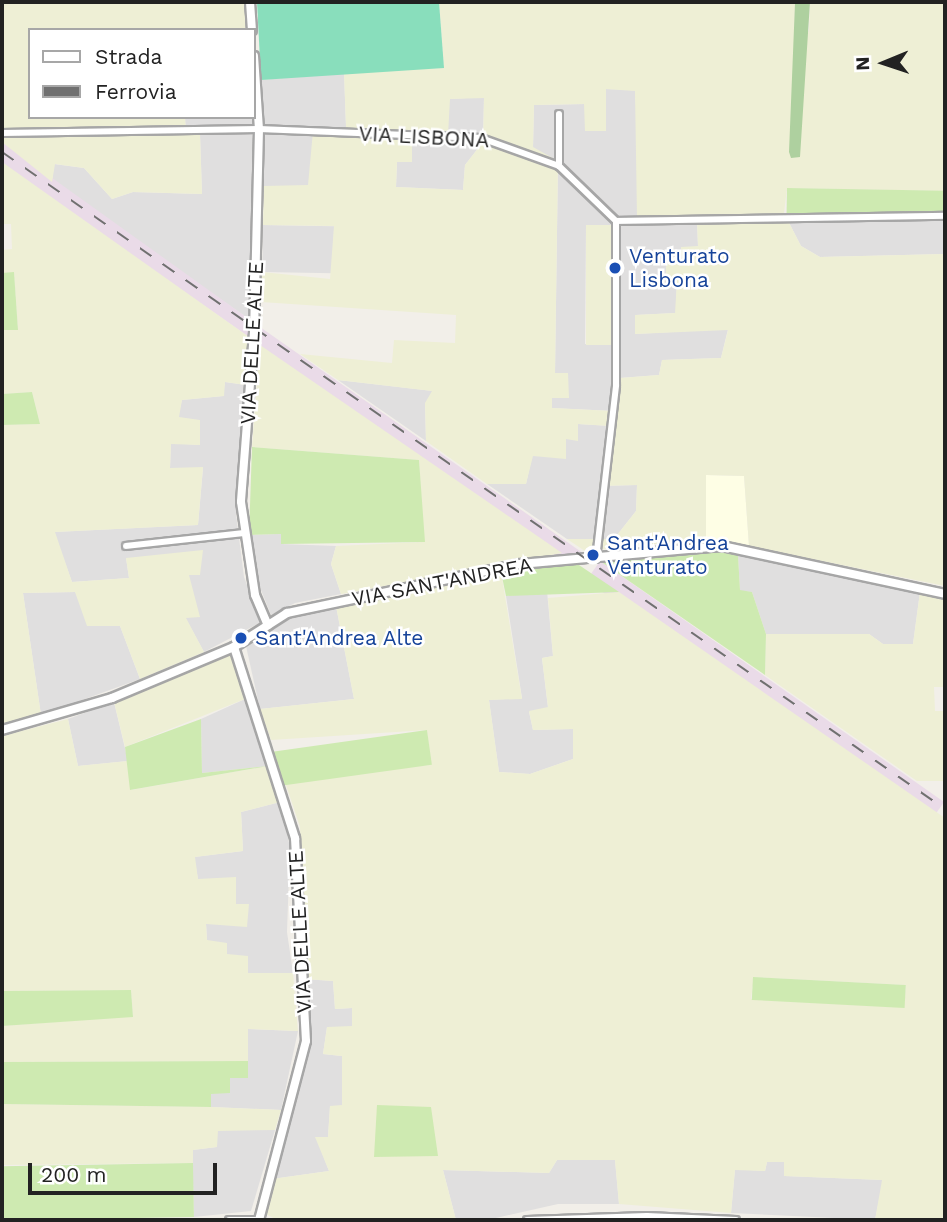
<!DOCTYPE html>
<style>
body{margin:0}
#map{position:relative;width:947px;height:1222px;overflow:hidden;background:#f2efe9;font-family:"Work Sans",sans-serif}
div>[style]{position:absolute}
[style*='--x']{left:calc(var(--x)*1px);top:calc(var(--y)*1px);width:calc(var(--w)*1px);rotate:calc(var(--a)*1deg)}
.residential>*{inset:0;background:#e0dfdf;transform-origin:0 0}
.industrial>*{inset:0;background:#eadbe8;transform-origin:0 0}
.education>*{inset:0;background:#fefee5}
.farmland>*{inset:0;background:#eeefd5;transform-origin:0 0}
.grass>*{inset:0;background:#ceeab1;transform-origin:0 0}
.forest>*{inset:0;background:#aed09f}
.pitch>*{inset:0;background:#89debc}
.roads{filter:drop-shadow(2px 0 #a6a6a6) drop-shadow(-2px 0 #a6a6a6) drop-shadow(0 2px #a6a6a6) drop-shadow(0 -2px #a6a6a6)}
.minor>*{height:6px;margin:-3px;padding:0 3px;transform-origin:3px;border-radius:3px;background:#fff}
.tertiary>*{height:8px;margin:-4px;padding:0 4px;transform-origin:4px;border-radius:4px;background:#fff}
.rail>*{height:2px;margin-top:-1px;transform-origin:0;background:repeating-linear-gradient(90deg,#707070 0 14px,transparent 0 28px)}
.dots>*{width:19px;height:19px;translate:-50% -50%;box-sizing:border-box;border:4px solid #fff;border-radius:50%}
span{translate:-50% -50%;white-space:nowrap;text-align:center;line-height:1.15;-webkit-text-stroke:5px #fff;paint-order:stroke}
.street-label{font-size:21px;color:#222}
.transit-label{font-size:21px;color:#164399}
.left{translate:0 -50%;text-align:left}
.frame{position:absolute;inset:0;border:4px solid #222;pointer-events:none}
.legend{position:absolute;left:28px;top:28px;width:228px;height:91px;box-sizing:border-box;background:#fff;border:2px solid #a7a7a7;margin:0;padding:9px 12px;list-style:none;font-size:21px;color:#222}
.legend li{display:flex;align-items:center;gap:14px;height:35px}
.legend b{width:35px;border:2px solid #a7a7a7}
.north{position:absolute;left:849px;top:28px;width:70px;height:70px;-webkit-text-stroke:5px #fff;paint-order:stroke;rotate:268deg;font-size:19px;font-weight:700;line-height:28px;text-align:center;color:#222}
.north::after{content:'';display:block;margin:auto;width:24px;height:32px;background:#222;clip-path:polygon(50% 0,100% 100%,50% 72%,0 100%)}
.scale{position:absolute;left:28px;top:1163px;width:189px;height:32px;box-sizing:border-box;border:4px solid #222;border-top:0;padding-left:9px;font-size:21px;line-height:24px;white-space:nowrap;color:#222;-webkit-text-stroke:5px #fff;paint-order:stroke}
</style>
<div id="map">
<div class="residential">
<div style="clip-path:polygon(344px 72px,346px 127px,308px 186px,264px 186px,261px 80px)"></div>
<div style="clip-path:polygon(evenodd,606px 89px,635px 90px,637px 125px,697px 221px,698px 247px,681px 247px,682px 262px,666px 262px,677px 279px,676px 313px,636px 315px,635px 334px,728px 329px,721px 358px,662px 360px,659px 375px,620px 378px,614px 411px,551px 408px,551px 398px,569px 397px,555px 374px,558px 162px,533px 148px,534px 105px,585px 104px,606px 131px,606px 89px,586px 226px,616px 345px,585px 344px,586px 226px)"></div>
<div style="clip-path:polygon(484px 97px,483px 142px,465px 165px,463px 190px,396px 187px,397px 162px,412px 162px,412px 135px,450px 99px)"></div>
<div style="clip-path:polygon(185px 117px,253px 117px,249px 319px,52px 182px,54px 164px,84px 168px,112px 199px,133px 192px,202px 194px,200px 135px,186px 134px)"></div>
<div style="clip-path:polygon(784px 213px,945px 214px,945px 254px,820px 257px,801px 246px)"></div>
<div style="left:263px;top:225px;width:71px;height:47px;rotate:1deg"></div>
<div style="clip-path:polygon(338px 380px,433px 391px,425px 404px,426px 441px)"></div>
<div style="clip-path:polygon(225px 382px,246px 385px,236px 514px,244px 577px,261px 622px,204px 652px,185px 617px,200px 617px,126px 558px,129px 578px,72px 582px,54px 532px,198px 525px,203px 468px,170px 468px,171px 443px,199px 445px,178px 417px,182px 400px,223px 396px)"></div>
<div style="clip-path:polygon(578px 424px,611px 426px,599px 486px,637px 485px,636px 511px,614px 539px,567px 539px,487px 484px,526px 484px,532px 456px,566px 439px)"></div>
<div style="clip-path:polygon(281px 534px,281px 544px,336px 546px,331px 564px,341px 594px,295px 603px,271px 615px,255px 575px,249px 535px)"></div>
<div style="clip-path:polygon(738px 555px,920px 592px,913px 644px,883px 644px,869px 634px,766px 634px,752px 592px,740px 591px)"></div>
<div style="clip-path:polygon(547px 591px,553px 656px,542px 658px,548px 708px,529px 712px,533px 730px,573px 729px,573px 759px,530px 774px,499px 772px,489px 700px,522px 698px,506px 596px)"></div>
<div style="clip-path:polygon(75px 592px,120px 626px,140px 679px,41px 715px,23px 593px)"></div>
<div style="clip-path:polygon(336px 606px,354px 699px,260px 709px,246px 646px,293px 615px)"></div>
<div style="clip-path:polygon(245px 699px,268px 766px,202px 773px,201px 719px)"></div>
<div style="clip-path:polygon(114px 702px,128px 761px,78px 766px,68px 719px)"></div>
<div style="clip-path:polygon(280px 802px,290px 847px,287px 932px,293px 973px,248px 973px,207px 940px,206px 924px,249px 904px,236px 904px,198px 879px,194px 857px,243px 851px,241px 812px)"></div>
<div style="clip-path:polygon(305px 979px,333px 981px,335px 1009px,352px 1008px,352px 1027px,327px 1027px,323px 1054px,342px 1056px,342px 1106px,330px 1106px,328px 1137px,316px 1137px,329px 1171px,272px 1179px,307px 1059px)"></div>
<div style="clip-path:polygon(248px 1029px,298px 1031px,281px 1110px,211px 1107px,211px 1094px,230px 1078px,247px 1078px)"></div>
<div style="clip-path:polygon(217px 1130px,275px 1130px,251px 1211px,194px 1217px,192px 1150px,217px 1147px)"></div>
<div style="clip-path:polygon(557px 1160px,615px 1160px,619px 1204px,558px 1204px,487px 1220px,456px 1220px,443px 1170px,549px 1173px)"></div>
<div style="clip-path:polygon(767px 1162px,784px 1162px,785px 1176px,883px 1180px,875px 1220px,731px 1213px,735px 1169px,765px 1171px)"></div>
</div>
<div class="industrial">
<div style="clip-path:polygon(2px 142px,249px 319px,249px 337px,27px 182px,2px 162px)"></div>
<div style="left:260px;top:327px;width:395px;height:18px;rotate:35deg"></div>
<div style="left:600px;top:561px;width:420px;height:24px;rotate:35deg"></div>
</div>
<div class="education">
<div style="clip-path:polygon(706px 475px,744px 476px,749px 546px,706px 539px)"></div>
</div>
<div class="farmland">
<div style="clip-path:polygon(2px 2px,246px 2px,247px 30px,30px 30px,30px 117px,185px 117px,186px 134px,200px 134px,202px 194px,133px 192px,112px 199px,84px 168px,55px 164px,52px 182px,2px 142px)"></div>
<div style="clip-path:polygon(evenodd,439px 2px,795px 2px,794px 68px,809px 30px,810px 2px,945px 2px,945px 191px,787px 188px,784px 213px,801px 246px,820px 257px,945px 254px,945px 586px,749px 546px,744px 476px,706px 475px,706px 539px,585px 551px,567px 539px,614px 539px,636px 511px,637px 485px,599px 486px,610px 426px,578px 424px,578px 441px,566px 439px,566px 459px,533px 456px,526px 484px,487px 484px,426px 441px,425px 403px,432px 391px,338px 380px,300px 354px,392px 363px,394px 340px,455px 343px,456px 315px,261px 302px,262px 272px,330px 279px,334px 226px,263px 225px,264px 186px,308px 185px,313px 131px,346px 127px,344px 72px,444px 68px,439px 2px,606px 89px,635px 91px,637px 218px,697px 221px,698px 246px,681px 247px,682px 262px,666px 262px,666px 282px,677px 280px,675px 313px,635px 315px,635px 334px,728px 330px,721px 358px,662px 360px,659px 375px,620px 378px,613px 411px,552px 408px,552px 398px,569px 398px,568px 373px,555px 373px,558px 161px,533px 147px,534px 105px,584px 104px,585px 131px,606px 131px,606px 89px,439px 2px,484px 98px,483px 142px,465px 165px,463px 190px,396px 187px,397px 162px,412px 162px,412px 135px,448px 135px,450px 99px,484px 98px)"></div>
<div style="clip-path:polygon(2px 162px,249px 337px,246px 385px,225px 382px,224px 396px,182px 400px,179px 417px,200px 420px,200px 445px,171px 444px,170px 468px,203px 467px,198px 525px,55px 532px,72px 582px,129px 578px,126px 558px,203px 550px,200px 575px,189px 575px,200px 617px,186px 618px,204px 652px,140px 679px,120px 626px,87px 626px,75px 592px,23px 593px,41px 715px,2px 724px,2px 425px,40px 424px,32px 392px,2px 394px,2px 330px,18px 329px,14px 273px,2px 273px,2px 250px,12px 249px,11px 224px,2px 224px)"></div>
<div style="left:616px;top:225px;width:120px;height:30px;rotate:90deg"></div>
<div style="clip-path:polygon(260px 345px,562px 553px,341px 594px,331px 564px,336px 546px,424px 542px,419px 460px,252px 447px)"></div>
<div style="clip-path:polygon(evenodd,501px 572px,522px 699px,489px 700px,499px 772px,530px 774px,573px 759px,573px 729px,533px 730px,529px 711px,548px 707px,542px 658px,553px 656px,548px 598px,619px 592px,945px 818px,945px 1220px,875px 1220px,882px 1180px,784px 1176px,784px 1162px,767px 1162px,765px 1171px,735px 1170px,731px 1213px,619px 1204px,615px 1160px,557px 1160px,549px 1173px,443px 1170px,456px 1220px,277px 1220px,262px 1212px,272px 1179px,329px 1171px,315px 1137px,328px 1137px,330px 1106px,342px 1105px,342px 1056px,323px 1054px,327px 1027px,352px 1026px,352px 1008px,335px 1009px,333px 981px,305px 979px,300px 827px,283px 776px,431px 765px,427px 730px,271px 740px,260px 709px,354px 699px,336px 606px,501px 572px,754px 977px,906px 985px,904px 1007px,751px 999px,754px 977px)"></div>
<div style="clip-path:polygon(920px 592px,945px 598px,945px 687px,934px 687px,935px 711px,945px 711px,945px 781px,917px 781px,765px 675px,766px 634px,869px 634px,883px 644px,913px 644px)"></div>
<div style="clip-path:polygon(233px 651px,245px 699px,125px 747px,114px 702px)"></div>
<div style="clip-path:polygon(68px 719px,78px 766px,128px 761px,131px 790px,268px 766px,280px 802px,241px 812px,243px 851px,195px 857px,198px 879px,236px 877px,236px 904px,249px 904px,247px 927px,206px 924px,207px 940px,227px 943px,227px 954px,248px 956px,248px 973px,293px 973px,298px 1031px,248px 1029px,248px 1061px,2px 1062px,2px 1026px,133px 1016px,131px 990px,2px 991px,2px 736px)"></div>
<div style="clip-path:polygon(2px 1104px,211px 1107px,281px 1110px,275px 1130px,218px 1131px,217px 1147px,193px 1150px,193px 1163px,2px 1165px)"></div>
</div>
<div class="grass">
<div style="left:787px;top:188px;width:158px;height:25px;rotate:1deg"></div>
<div style="clip-path:polygon(14px 272px,18px 330px,2px 330px,2px 273px)"></div>
<div style="clip-path:polygon(32px 392px,40px 424px,2px 425px,2px 394px)"></div>
<div style="clip-path:polygon(252px 447px,419px 460px,425px 542px,281px 544px,281px 534px,249px 535px)"></div>
<div style="clip-path:polygon(705px 550px,738px 555px,740px 590px,752px 592px,766px 634px,765px 675px,600px 561px)"></div>
<div style="clip-path:polygon(576px 563px,619px 592px,506px 596px,501px 572px)"></div>
<div style="clip-path:polygon(201px 719px,202px 773px,268px 766px,130px 790px,125px 747px)"></div>
<div style="left:427px;top:730px;width:35px;height:156px;rotate:82deg"></div>
<div style="left:753px;top:977px;width:153px;height:23px;rotate:3deg"></div>
<div style="clip-path:polygon(131px 990px,133px 1017px,2px 1026px,2px 991px)"></div>
<div style="clip-path:polygon(248px 1061px,248px 1078px,230px 1078px,230px 1093px,211px 1094px,211px 1107px,2px 1104px,2px 1062px)"></div>
<div style="clip-path:polygon(377px 1105px,431px 1107px,438px 1156px,374px 1157px)"></div>
<div style="left:193px;top:1163px;width:54px;height:191px;rotate:89deg"></div>
</div>
<div class="forest">
<div style="clip-path:polygon(782px 2px,810px 2px,800px 157px,791px 158px,789px 152px,795px 3px)"></div>
</div>
<div class="pitch">
<div style="clip-path:polygon(257px 2px,439px 2px,444px 68px,261px 80px)"></div>
</div>
<div class="roads">
<div class="minor">
<div style="--x:2;--y:133;--w:257;--a:-0.9"></div>
<div style="--x:259;--y:129;--w:222;--a:2.3"></div>
<div style="--x:481;--y:138;--w:83;--a:19.7"></div>
<div style="--x:559;--y:166;--w:79;--a:44"></div>
<div style="--x:559;--y:166;--w:52;--a:-90"></div>
<div style="--x:616;--y:221;--w:329;--a:-0.9"></div>
<div style="--x:126;--y:546;--w:118;--a:-6.3"></div>
<div style="--x:596;--y:559;--w:175;--a:-83.4"></div>
<div style="--x:616;--y:385;--w:164;--a:-90"></div>
<div style="--x:229;--y:1220;--w:26;--a:0"></div>
<div style="--x:527;--y:1220;--w:120;--a:-1.9"></div>
<div style="--x:647;--y:1216;--w:89;--a:2.6"></div>
</div>
<div class="tertiary">
<div style="--x:250;--y:2;--w:28;--a:86"></div>
<div style="--x:254;--y:56;--w:73;--a:86.1"></div>
<div style="--x:259;--y:129;--w:203;--a:91.4"></div>
<div style="--x:254;--y:332;--w:170;--a:94.4"></div>
<div style="--x:241;--y:502;--w:94;--a:81.4"></div>
<div style="--x:255;--y:595;--w:33;--a:67"></div>
<div style="--x:234;--y:647;--w:201;--a:72.3"></div>
<div style="--x:295;--y:838;--w:203;--a:86.9"></div>
<div style="--x:306;--y:1041;--w:185;--a:104.7"></div>
<div style="--x:2;--y:730;--w:115;--a:-16.2"></div>
<div style="--x:112;--y:698;--w:132;--a:-22.7"></div>
<div style="--x:234;--y:647;--w:63;--a:-32.7"></div>
<div style="--x:287;--y:613;--w:238;--a:-11.9"></div>
<div style="--x:520;--y:564;--w:203;--a:-5.1"></div>
<div style="--x:722;--y:546;--w:228;--a:12.1"></div>
</div>
</div>
<div class="rail">
<div style="--x:2;--y:152;--w:1149;--a:34.87"></div>
</div>
<div class="dots">
<div style="left:615px;top:268px;background:#1a4fb4"></div>
<div style="left:593px;top:555px;background:#1a4fb4"></div>
<div style="left:241px;top:638px;background:#1a4fb4"></div>
</div>
<div class="street-label">
<span style="left:424px;top:137px;rotate:3deg">VIA LISBONA</span>
<span style="left:252px;top:343px;rotate:-87deg">VIA DELLE ALTE</span>
<span style="left:442px;top:582px;rotate:-11deg">VIA SANT'ANDREA</span>
<span style="left:300px;top:932px;rotate:-93deg">VIA DELLE ALTE</span>
</div>
<div class="transit-label">
<span class="left" style="left:629px;top:268px">Venturato<br>Lisbona</span>
<span class="left" style="left:607px;top:555px">Sant'Andrea<br>Venturato</span>
<span class="left" style="left:255px;top:638px">Sant'Andrea Alte</span>
</div>
<div class="frame"></div>
<ul class="legend">
<li><b style="height:9px;background:#fff"></b>Strada</li>
<li><b style="height:9px;background:#707070"></b>Ferrovia</li>
</ul>
<div class="north">N</div>
<div class="scale">200 m</div>
</div>
